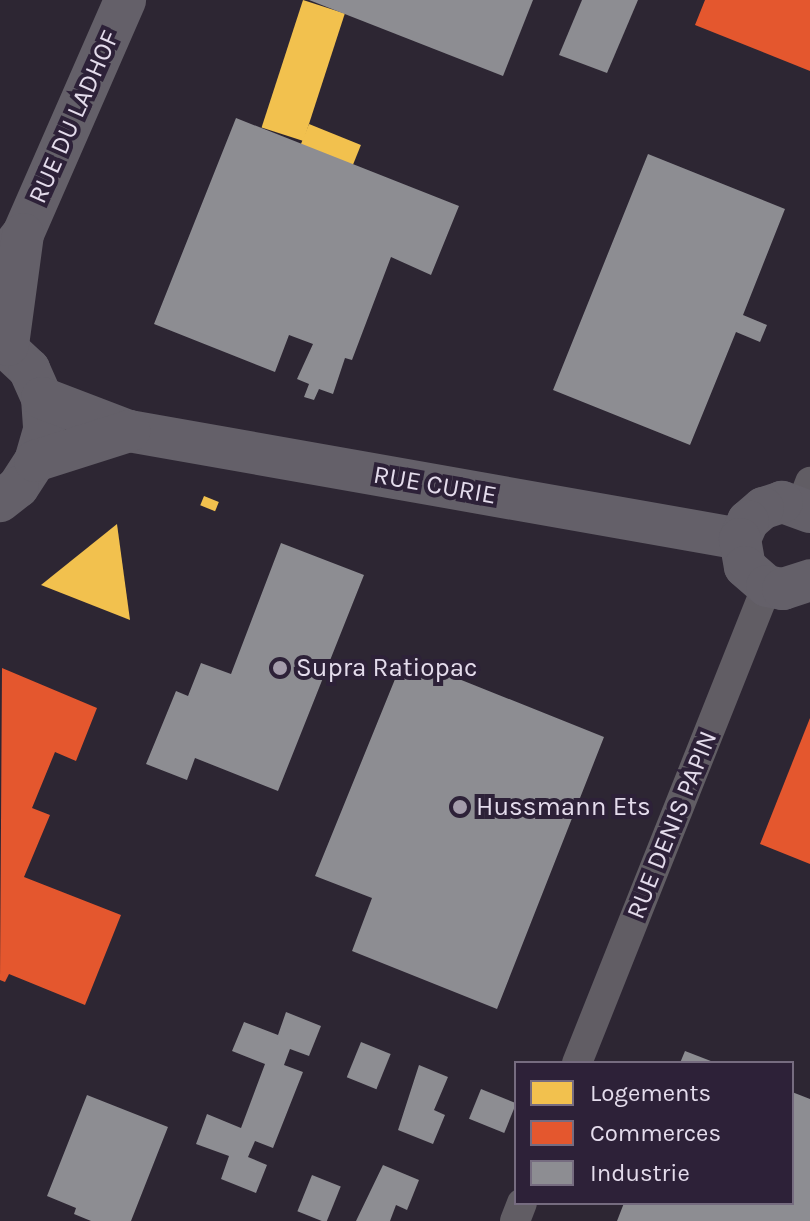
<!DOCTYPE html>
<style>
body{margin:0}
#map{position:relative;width:810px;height:1221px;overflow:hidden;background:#2d2633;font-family:Karla,sans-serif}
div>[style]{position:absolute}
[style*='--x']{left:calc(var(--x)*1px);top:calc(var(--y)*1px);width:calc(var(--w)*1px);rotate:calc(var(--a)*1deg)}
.homes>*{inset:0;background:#f2c14e;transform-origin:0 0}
.shops>*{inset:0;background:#e4572e}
.industry>*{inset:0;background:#8d8d92;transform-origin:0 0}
.minor>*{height:30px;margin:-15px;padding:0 15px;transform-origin:15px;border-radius:15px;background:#615d64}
.secondary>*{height:42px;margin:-21px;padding:0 21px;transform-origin:21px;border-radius:21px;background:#646069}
.dots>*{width:22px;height:22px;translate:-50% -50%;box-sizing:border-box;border:4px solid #2d2138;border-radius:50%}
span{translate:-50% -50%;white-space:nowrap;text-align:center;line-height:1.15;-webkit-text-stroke:8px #2d2138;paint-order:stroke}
.street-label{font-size:26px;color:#e4dcec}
.poi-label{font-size:26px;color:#e4dcec}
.left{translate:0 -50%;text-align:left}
.legend{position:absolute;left:514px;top:1061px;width:280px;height:144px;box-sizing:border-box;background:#2d2138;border:2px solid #766c80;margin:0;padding:10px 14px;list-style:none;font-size:24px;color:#e4dcec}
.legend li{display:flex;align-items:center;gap:16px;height:40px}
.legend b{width:40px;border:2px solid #766c80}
</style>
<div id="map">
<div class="homes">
<div style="left:303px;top:0;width:44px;height:134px;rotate:18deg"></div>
<div style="left:309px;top:124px;width:56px;height:22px;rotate:22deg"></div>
<div style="left:204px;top:496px;width:16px;height:10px;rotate:22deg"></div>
<div style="clip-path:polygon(117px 524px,130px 620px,41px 585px)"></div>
</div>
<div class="shops">
<div style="clip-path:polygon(705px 0,810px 0,810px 71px,695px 25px)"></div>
<div style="clip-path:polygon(2px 668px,97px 708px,76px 761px,55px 752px,32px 808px,50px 815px,24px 877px,121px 915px,85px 1005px,9px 974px,5px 982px,0 980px)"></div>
<div style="clip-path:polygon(810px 718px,810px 864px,760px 844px)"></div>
</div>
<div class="industry">
<div style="clip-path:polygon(309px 0,533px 0,503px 76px)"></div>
<div style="clip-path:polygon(582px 0,638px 0,607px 73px,559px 55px)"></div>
<div style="clip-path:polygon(236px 118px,459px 206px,431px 275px,391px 257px,352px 360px,345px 358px,333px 394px,319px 389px,314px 400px,304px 397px,309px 384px,297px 379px,313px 344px,289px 335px,275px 372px,154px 324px)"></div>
<div style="clip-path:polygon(648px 154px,785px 209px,743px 315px,767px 325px,760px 342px,736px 332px,690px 445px,553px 390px)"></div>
<div style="clip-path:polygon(281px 543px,364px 575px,278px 791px,195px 758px,187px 780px,146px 764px,176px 691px,188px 696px,201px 663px,231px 674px)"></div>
<div style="clip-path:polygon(404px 657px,604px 737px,497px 1009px,352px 951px,372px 898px,315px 876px)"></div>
<div style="clip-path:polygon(286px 1012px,321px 1026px,309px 1056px,290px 1049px,284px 1065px,303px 1072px,273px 1148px,255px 1141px,248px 1157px,267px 1165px,256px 1193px,221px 1179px,229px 1156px,196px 1144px,207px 1114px,241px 1128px,265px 1064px,232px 1051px,244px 1022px,278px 1035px)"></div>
<div style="left:361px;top:1042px;width:32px;height:38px;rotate:22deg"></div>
<div style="clip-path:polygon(685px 1051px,716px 1063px,680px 1063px)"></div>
<div style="clip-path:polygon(419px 1065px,448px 1077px,434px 1110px,445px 1115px,433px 1144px,398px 1130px)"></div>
<div style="left:481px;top:1089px;width:38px;height:32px;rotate:22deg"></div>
<div style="clip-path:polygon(792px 1092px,810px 1099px,810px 1221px,617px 1221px,624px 1203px,792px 1203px)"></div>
<div style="clip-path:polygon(87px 1095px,168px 1127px,131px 1221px,91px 1221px,74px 1214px,76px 1208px,47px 1196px)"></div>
<div style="clip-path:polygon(383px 1165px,419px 1180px,407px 1210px,396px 1205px,390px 1221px,356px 1221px)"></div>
<div style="left:312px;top:1175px;width:31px;height:39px;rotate:22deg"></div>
</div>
<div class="minor">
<div style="--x:801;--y:506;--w:26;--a:-69"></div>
<div style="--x:577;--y:1063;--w:513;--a:-68.28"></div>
<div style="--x:515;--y:1221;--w:19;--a:-69"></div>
</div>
<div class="secondary">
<div style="--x:0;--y:263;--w:37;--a:-52"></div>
<div style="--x:23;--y:234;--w:255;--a:-66.4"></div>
<div style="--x:0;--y:342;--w:40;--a:43"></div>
<div style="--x:29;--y:369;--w:32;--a:66"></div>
<div style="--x:42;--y:398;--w:32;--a:86"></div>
<div style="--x:44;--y:430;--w:32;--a:106"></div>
<div style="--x:35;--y:461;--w:31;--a:123"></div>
<div style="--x:18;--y:487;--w:23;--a:142"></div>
<div style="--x:8;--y:345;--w:112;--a:-82.3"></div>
<div style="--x:42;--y:398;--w:93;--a:20.8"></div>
<div style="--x:129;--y:431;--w:620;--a:10.02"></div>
<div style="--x:35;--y:461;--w:99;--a:-17.7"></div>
<div style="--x:810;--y:512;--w:30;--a:-160"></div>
<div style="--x:782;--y:502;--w:20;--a:162"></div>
<div style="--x:763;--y:508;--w:20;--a:139"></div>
<div style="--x:748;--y:521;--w:20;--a:114"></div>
<div style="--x:740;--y:539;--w:28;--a:80"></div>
<div style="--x:745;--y:567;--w:29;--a:41"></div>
<div style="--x:767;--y:586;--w:16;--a:11"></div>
<div style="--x:783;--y:589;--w:28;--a:-18"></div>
</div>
<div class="dots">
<div style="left:280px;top:668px;background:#a49cab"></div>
<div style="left:460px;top:807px;background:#a49cab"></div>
</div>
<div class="street-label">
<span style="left:74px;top:117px;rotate:-66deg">RUE DU LADHOF</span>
<span style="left:435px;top:485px;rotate:10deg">RUE CURIE</span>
<span style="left:672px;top:825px;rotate:-68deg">RUE DENIS PAPIN</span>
</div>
<div class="poi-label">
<span class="left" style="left:296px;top:668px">Supra Ratiopac</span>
<span class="left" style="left:476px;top:807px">Hussmann Ets</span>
</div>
<ul class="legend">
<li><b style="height:22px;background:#f2c14e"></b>Logements</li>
<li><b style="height:22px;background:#e4572e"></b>Commerces</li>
<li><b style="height:22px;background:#8d8d92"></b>Industrie</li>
</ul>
</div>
